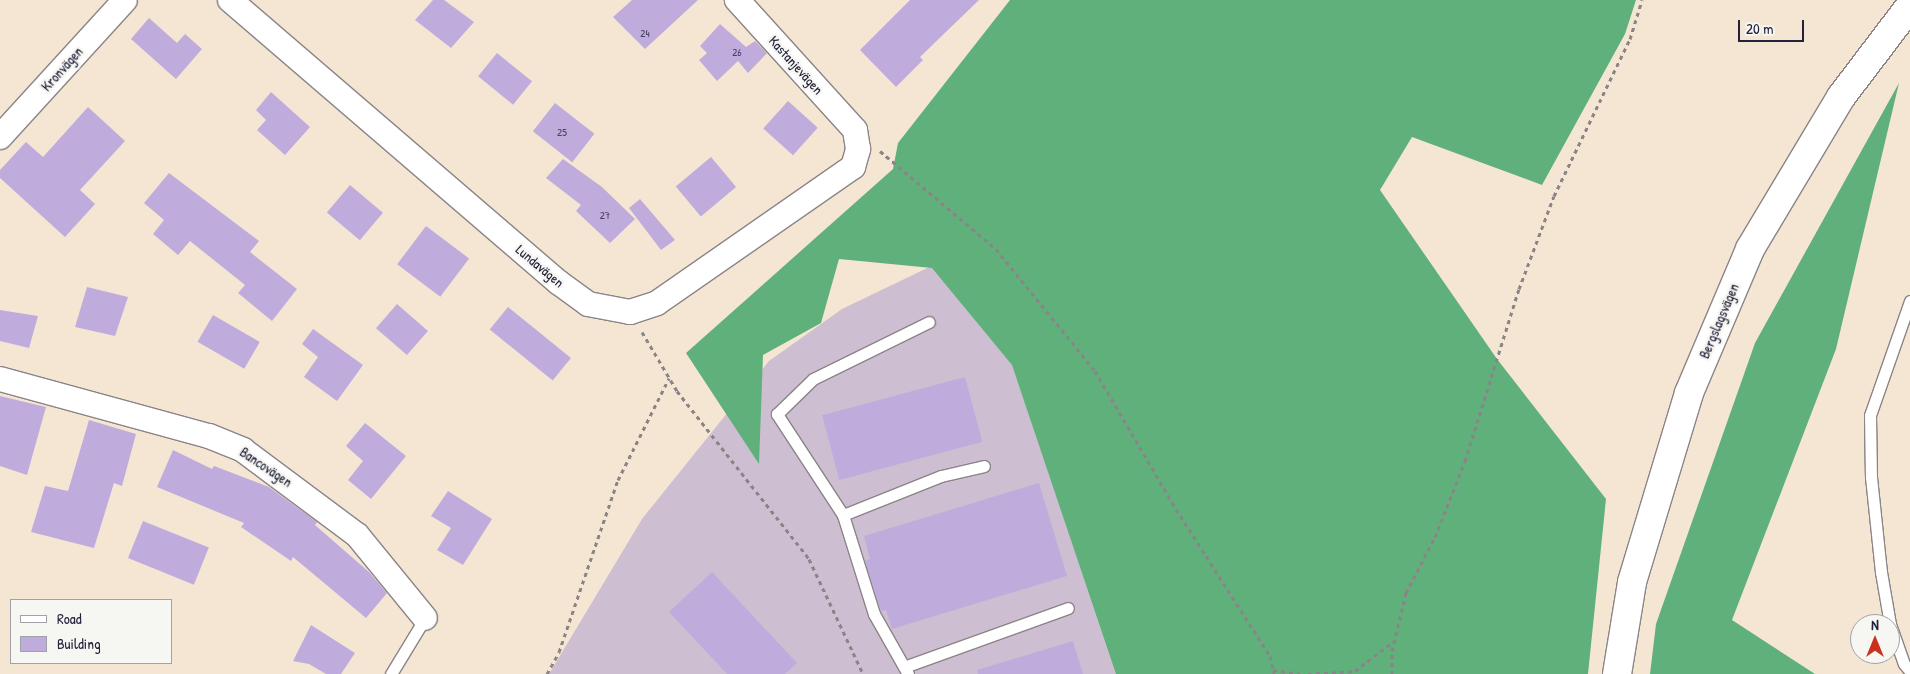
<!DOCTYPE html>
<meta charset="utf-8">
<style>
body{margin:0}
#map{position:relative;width:1910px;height:674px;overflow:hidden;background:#f4e6d3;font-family:"Patrick Hand",sans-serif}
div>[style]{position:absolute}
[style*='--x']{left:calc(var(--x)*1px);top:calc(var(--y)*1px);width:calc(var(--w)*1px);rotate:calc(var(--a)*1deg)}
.industrial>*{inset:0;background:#cebed1}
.forest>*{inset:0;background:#60b07c}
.building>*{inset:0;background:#c0acdc;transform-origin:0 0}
.path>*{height:3px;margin-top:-1.5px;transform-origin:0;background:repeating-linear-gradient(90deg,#8b8487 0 4px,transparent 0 8px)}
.roads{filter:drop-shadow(1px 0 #8b8487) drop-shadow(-1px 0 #8b8487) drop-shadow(0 1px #8b8487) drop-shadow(0 -1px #8b8487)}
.service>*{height:11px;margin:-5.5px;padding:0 5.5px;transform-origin:5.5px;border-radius:5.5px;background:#fff}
.minor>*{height:24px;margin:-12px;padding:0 12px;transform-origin:12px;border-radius:12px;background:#fff}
.secondary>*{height:28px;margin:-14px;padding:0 14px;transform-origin:14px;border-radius:14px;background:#fff}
span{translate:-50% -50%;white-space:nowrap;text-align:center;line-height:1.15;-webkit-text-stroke:5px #f6f6f2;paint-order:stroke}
.number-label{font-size:11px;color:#4a4463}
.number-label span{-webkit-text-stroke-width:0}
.street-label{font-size:14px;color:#22223b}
.legend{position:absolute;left:10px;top:599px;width:162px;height:65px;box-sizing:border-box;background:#f6f6f2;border:1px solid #a1a1a9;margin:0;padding:6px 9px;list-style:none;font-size:15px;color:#22223b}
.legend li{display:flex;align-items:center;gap:10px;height:25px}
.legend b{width:25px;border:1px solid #a1a1a9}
.north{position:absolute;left:1850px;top:614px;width:50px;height:50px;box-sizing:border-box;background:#f6f6f2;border:1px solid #a1a1a9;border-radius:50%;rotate:0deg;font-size:14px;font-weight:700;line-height:20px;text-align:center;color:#22223b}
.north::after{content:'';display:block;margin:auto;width:18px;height:22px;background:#c8321e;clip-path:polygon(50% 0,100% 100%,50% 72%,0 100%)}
.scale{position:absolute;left:1738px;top:20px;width:66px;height:22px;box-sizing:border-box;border:2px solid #22223b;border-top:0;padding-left:6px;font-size:15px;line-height:18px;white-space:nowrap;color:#22223b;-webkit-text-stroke:4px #f6f6f2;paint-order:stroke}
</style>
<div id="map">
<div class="industrial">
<div style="clip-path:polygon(944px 260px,1022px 362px,1122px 674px,549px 674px,642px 519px,769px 361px,842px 309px)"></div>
</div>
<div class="forest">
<div style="clip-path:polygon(1010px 0,1636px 0,1625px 34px,1542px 185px,1412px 137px,1380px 190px,1497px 359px,1606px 499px,1588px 674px,1116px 674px,1012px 365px,932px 268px,839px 259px,821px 323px,763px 355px,759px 464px,686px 353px,893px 169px,898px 143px)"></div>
<div style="clip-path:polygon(1899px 83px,1836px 349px,1732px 620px,1815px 674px,1650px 674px,1656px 624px,1755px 343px)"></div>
</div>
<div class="building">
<div style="clip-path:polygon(433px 0,444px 0,474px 22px,451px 48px,415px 20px)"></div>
<div style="clip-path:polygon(632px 0,698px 0,645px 49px,613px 17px)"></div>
<div style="clip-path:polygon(910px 0,979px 0,920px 57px,923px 60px,896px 87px,860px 50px)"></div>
<div style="clip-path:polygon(149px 18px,177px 43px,185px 34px,202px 49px,176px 79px,131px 39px)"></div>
<div style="clip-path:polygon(720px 24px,746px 47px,755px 41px,767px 53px,748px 73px,738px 61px,717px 81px,699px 60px,707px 53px,700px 46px)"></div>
<div style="left:497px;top:53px;width:45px;height:30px;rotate:39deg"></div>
<div style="clip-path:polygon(271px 92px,310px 127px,285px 155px,257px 130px,266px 120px,256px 110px)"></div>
<div style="left:788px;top:101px;width:40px;height:37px;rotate:42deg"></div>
<div style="left:555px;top:103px;width:50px;height:36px;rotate:38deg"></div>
<div style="clip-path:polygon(88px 107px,125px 141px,80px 190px,95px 204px,65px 237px,0 178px,0 170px,26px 142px,43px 157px)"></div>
<div style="left:711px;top:157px;width:39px;height:46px;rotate:50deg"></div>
<div style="clip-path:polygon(563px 159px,602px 187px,635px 219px,610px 243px,576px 211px,581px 205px,546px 178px)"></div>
<div style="clip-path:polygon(169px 173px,259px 241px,250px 252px,297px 289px,272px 321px,238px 293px,245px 285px,190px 241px,178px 255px,153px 234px,164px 220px,144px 203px)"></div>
<div style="left:350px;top:185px;width:43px;height:36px;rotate:40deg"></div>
<div style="clip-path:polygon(640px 199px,675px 240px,661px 250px,629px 208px)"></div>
<div style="left:426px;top:226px;width:54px;height:48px;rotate:37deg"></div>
<div style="clip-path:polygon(87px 287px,128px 297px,115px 336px,75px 327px)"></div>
<div style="left:397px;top:304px;width:41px;height:32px;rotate:41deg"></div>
<div style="left:508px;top:307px;width:81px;height:29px;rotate:39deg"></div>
<div style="clip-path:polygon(0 310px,38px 316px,29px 348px,0 341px)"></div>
<div style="left:213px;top:315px;width:54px;height:31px;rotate:30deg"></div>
<div style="clip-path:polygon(313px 329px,363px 365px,337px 401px,304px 377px,318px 357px,302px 344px)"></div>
<div style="left:965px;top:377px;width:67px;height:148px;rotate:75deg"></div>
<div style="clip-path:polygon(0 396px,46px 407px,27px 475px,0 466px)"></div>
<div style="clip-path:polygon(89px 420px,136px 434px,122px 486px,114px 483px,94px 548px,31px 532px,45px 486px,68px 491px)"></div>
<div style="clip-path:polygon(365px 423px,406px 456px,371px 499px,348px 480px,363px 461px,346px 446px)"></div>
<div style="clip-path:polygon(173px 450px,212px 469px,214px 466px,269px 487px,317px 522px,315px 525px,369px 572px,387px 593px,366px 618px,293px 557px,291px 561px,241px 527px,244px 523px,157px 487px)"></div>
<div style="clip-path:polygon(1039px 483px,1067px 576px,892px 629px,886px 610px,881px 611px,865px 561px,870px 559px,864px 536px)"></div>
<div style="clip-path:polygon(448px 491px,492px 519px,463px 565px,437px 550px,451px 528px,431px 516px)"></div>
<div style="left:143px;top:521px;width:71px;height:40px;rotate:22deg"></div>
<div style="clip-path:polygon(712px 572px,797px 663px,785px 674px,727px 674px,669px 612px)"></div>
<div style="clip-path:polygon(311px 625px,355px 653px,341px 674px,326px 674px,309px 664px,293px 661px)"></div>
<div style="clip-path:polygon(1073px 641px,1083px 674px,978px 674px,977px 670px)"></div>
</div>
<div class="path">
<div style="--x:880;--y:151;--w:152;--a:40.2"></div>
<div style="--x:996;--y:249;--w:157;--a:50.9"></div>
<div style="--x:1095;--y:371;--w:160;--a:59.6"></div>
<div style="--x:1176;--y:509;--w:174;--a:57.4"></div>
<div style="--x:1270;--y:656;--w:18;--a:77"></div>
<div style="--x:642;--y:332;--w:69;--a:59.3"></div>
<div style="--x:677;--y:391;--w:214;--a:51.8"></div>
<div style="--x:809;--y:559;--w:127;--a:64.8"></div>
<div style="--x:1273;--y:670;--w:28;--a:8"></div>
<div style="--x:547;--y:674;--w:25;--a:-61"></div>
<div style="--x:559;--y:652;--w:182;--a:-71.1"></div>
<div style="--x:618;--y:480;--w:114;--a:-63.4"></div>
<div style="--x:1308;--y:674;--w:47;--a:-3.7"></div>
<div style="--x:1355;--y:671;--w:49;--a:-37.6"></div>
<div style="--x:1392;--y:674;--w:23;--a:-90"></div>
<div style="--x:1392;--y:651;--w:60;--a:-76.4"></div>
<div style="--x:1406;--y:593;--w:63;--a:-62.6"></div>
<div style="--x:1435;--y:537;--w:82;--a:-68.5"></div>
<div style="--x:1465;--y:461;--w:180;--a:-72.6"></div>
<div style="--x:1519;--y:289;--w:99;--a:-69.4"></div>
<div style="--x:1554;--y:196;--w:174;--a:-64.2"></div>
<div style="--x:1630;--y:39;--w:41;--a:-72.9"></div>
</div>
<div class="roads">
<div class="service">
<div style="--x:1910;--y:301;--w:121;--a:109.3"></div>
<div style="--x:1870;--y:415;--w:62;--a:89.1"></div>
<div style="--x:1871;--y:477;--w:96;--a:84"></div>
<div style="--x:1881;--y:572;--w:53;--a:80.2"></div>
<div style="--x:1890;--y:624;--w:42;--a:70.7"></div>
<div style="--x:1904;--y:664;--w:9;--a:49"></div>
<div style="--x:843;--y:515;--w:105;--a:-21.7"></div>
<div style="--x:941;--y:476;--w:44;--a:-13.1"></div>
<div style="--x:904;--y:667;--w:174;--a:-19.8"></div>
<div style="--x:391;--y:674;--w:66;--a:-58.7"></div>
<div style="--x:908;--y:674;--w:69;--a:-119.5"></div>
<div style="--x:874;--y:614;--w:104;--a:-107.4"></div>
<div style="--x:843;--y:515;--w:121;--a:-123.2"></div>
<div style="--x:777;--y:414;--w:50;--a:-44.2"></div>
<div style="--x:813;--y:379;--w:129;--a:-26.2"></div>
</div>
<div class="minor">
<div style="--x:230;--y:0;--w:433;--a:40.7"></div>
<div style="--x:558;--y:282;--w:37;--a:36"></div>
<div style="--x:588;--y:304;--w:43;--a:10.8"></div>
<div style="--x:630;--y:312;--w:28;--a:-18"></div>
<div style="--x:657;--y:303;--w:239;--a:-34.8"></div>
<div style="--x:853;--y:167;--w:19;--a:-74"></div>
<div style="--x:858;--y:149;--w:19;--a:-99"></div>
<div style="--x:855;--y:130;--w:176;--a:-132.2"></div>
<div style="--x:0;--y:137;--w:185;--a:-47.6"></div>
<div style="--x:0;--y:379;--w:217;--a:15.3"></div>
<div style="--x:209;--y:436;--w:37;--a:22"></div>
<div style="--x:243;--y:450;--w:142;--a:36.7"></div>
<div style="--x:357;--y:535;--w:107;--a:50.7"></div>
</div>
<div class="secondary">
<div style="--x:1617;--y:674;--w:93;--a:-80.7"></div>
<div style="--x:1632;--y:582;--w:197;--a:-73.2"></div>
<div style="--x:1689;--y:393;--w:156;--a:-67"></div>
<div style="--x:1750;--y:249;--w:177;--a:-59.1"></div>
<div style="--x:1841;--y:97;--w:114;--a:-52.8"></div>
</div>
</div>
<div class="number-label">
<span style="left:645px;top:33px">24</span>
<span style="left:737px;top:52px">26</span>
<span style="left:562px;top:132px">25</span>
<span style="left:605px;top:215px">27</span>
</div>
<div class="street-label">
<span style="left:796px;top:65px;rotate:48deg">Kastanjevägen</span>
<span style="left:62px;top:69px;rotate:-48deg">Kronvägen</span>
<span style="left:540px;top:266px;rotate:40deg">Lundavägen</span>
<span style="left:1719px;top:321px;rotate:-67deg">Bergslagsvägen</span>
<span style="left:266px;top:467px;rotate:34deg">Bancovägen</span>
</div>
<ul class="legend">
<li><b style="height:6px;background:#fff"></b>Road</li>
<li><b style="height:14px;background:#c0acdc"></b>Building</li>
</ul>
<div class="north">N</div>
<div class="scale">20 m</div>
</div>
